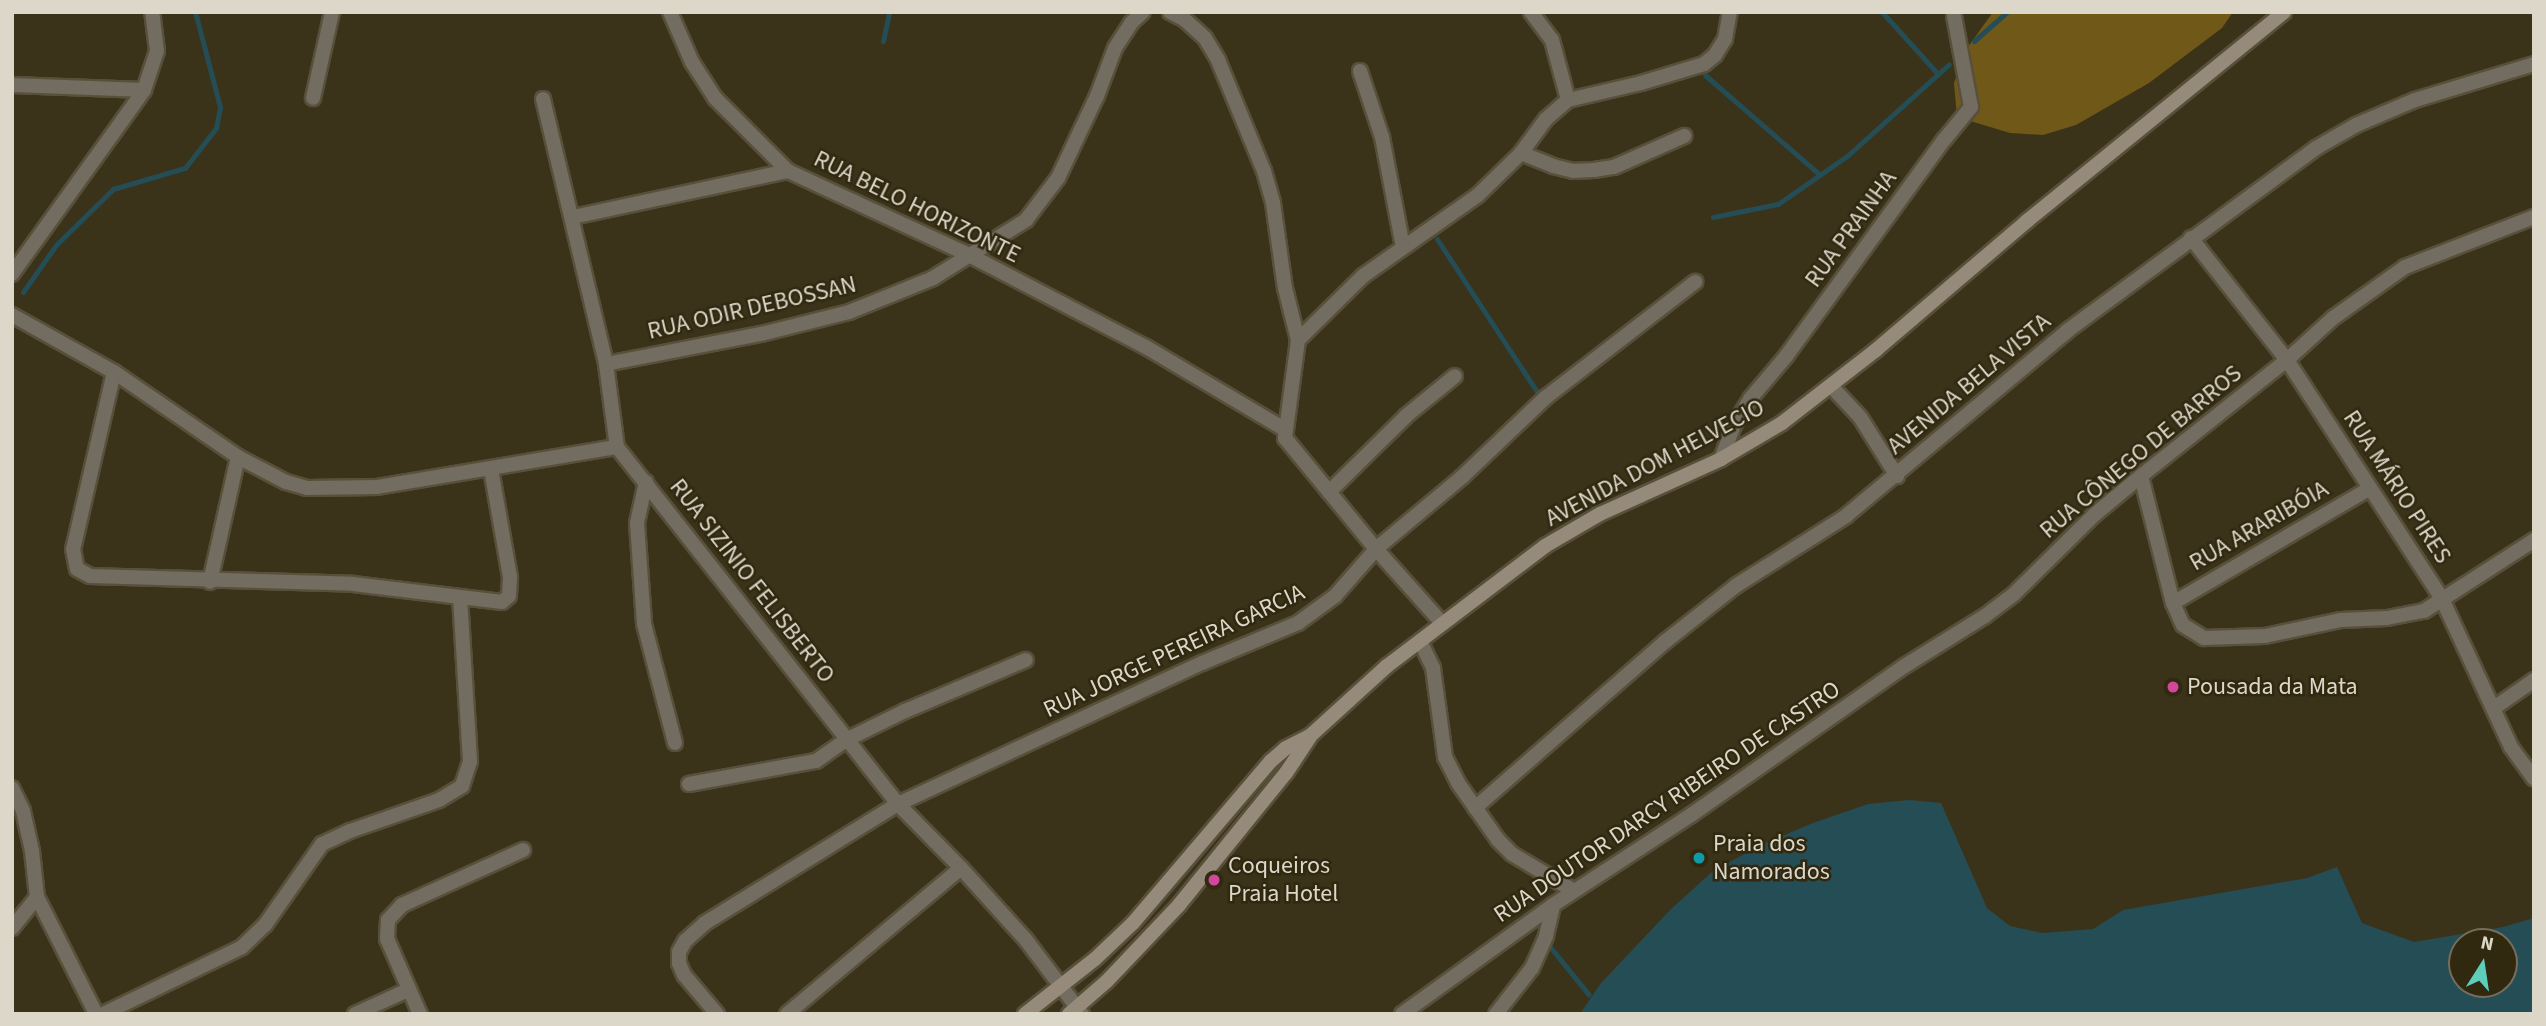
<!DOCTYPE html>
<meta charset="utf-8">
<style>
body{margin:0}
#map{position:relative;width:2546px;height:1026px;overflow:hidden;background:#3b321a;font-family:"Source Sans 3",sans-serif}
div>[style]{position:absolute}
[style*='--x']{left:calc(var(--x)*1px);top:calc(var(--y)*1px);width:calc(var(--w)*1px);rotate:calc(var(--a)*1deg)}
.green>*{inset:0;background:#6f5818}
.water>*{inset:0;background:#244d55}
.stream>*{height:5px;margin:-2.5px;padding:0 2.5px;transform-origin:2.5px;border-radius:2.5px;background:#244d55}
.roads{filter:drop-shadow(2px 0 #58503a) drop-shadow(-2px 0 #58503a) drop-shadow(0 2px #58503a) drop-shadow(0 -2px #58503a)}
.street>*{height:14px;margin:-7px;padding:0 7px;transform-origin:7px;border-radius:7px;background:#726c61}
.secondary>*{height:14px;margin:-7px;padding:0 7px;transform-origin:7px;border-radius:7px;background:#968b7b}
.dots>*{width:19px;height:19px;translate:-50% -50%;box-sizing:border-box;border:4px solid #312810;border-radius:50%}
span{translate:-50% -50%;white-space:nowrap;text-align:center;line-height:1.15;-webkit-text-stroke:5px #312810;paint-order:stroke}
.street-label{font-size:24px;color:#dcd7c9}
.poi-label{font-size:24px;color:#dcd7c9}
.left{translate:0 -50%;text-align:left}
.frame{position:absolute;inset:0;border:14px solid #dcd7c9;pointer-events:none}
.north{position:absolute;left:2448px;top:928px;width:70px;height:70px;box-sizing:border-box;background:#312810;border:2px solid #756e5a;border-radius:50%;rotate:12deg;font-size:19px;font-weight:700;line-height:28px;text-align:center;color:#dcd7c9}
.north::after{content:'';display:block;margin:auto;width:24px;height:32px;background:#5dceb9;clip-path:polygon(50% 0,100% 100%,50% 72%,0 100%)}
</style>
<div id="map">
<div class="green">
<div style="clip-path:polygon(1993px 12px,2233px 12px,2222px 28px,2149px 83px,2076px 125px,2043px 135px,2010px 133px,1957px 117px,1954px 83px,1965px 51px)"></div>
</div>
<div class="water">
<div style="clip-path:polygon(evenodd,1909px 800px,1941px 803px,1987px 908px,2010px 926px,2042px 933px,2093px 929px,2123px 910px,2307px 878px,2337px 867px,2362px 923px,2414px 942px,2503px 927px,2534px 918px,2534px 1014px,1580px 1014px,1601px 983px,1671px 909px,1713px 871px,1761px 845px,1813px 823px,1868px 804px,1909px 800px,2462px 942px,2504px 942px,2504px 984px,2462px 984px,2462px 942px)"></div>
</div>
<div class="stream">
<div style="--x:1882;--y:12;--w:84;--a:47.9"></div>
<div style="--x:883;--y:41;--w:30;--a:-78"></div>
<div style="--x:1974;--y:41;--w:44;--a:-41.3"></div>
<div style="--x:1705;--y:75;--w:152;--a:41"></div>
<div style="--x:1713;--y:217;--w:66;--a:-11.3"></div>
<div style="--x:1778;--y:204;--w:84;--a:-34.8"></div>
<div style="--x:1847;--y:156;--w:137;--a:-42"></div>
<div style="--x:1437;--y:239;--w:183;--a:56.8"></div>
<div style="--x:23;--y:292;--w:57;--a:-54.9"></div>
<div style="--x:56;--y:245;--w:80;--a:-44.5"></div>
<div style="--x:113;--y:189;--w:75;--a:-16.3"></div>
<div style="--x:185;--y:168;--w:51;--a:-52.2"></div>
<div style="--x:216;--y:128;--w:21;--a:-79"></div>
<div style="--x:220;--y:107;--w:98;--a:-104.7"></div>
<div style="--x:1551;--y:948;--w:60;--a:51"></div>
</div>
<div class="roads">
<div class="street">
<div style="--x:670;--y:12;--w:55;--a:66.3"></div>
<div style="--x:692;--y:62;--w:43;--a:57.4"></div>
<div style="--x:715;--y:98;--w:103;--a:45"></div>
<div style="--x:1170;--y:12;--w:16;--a:27"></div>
<div style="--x:1184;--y:19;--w:28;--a:42"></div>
<div style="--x:1205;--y:38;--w:26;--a:59"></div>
<div style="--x:1218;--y:60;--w:120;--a:67.5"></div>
<div style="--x:1264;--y:171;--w:33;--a:74"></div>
<div style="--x:1273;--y:203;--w:86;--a:82"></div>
<div style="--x:1285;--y:288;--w:54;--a:76"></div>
<div style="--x:1298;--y:340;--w:99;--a:97.6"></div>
<div style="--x:1285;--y:438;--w:144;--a:50.7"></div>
<div style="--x:1376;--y:549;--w:99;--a:48.3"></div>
<div style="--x:1360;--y:71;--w:70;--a:71.6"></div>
<div style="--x:1382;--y:137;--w:112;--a:79.2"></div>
<div style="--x:12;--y:85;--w:132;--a:2.2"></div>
<div style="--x:313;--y:98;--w:88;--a:-77.5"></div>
<div style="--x:543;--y:99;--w:272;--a:76.6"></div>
<div style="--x:606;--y:364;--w:84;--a:82.5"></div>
<div style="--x:617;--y:447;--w:454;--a:51.8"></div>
<div style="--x:898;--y:804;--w:90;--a:45.5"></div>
<div style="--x:961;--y:868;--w:97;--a:47.9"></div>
<div style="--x:1026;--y:940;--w:93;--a:52.9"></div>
<div style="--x:1568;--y:100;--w:75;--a:-13.1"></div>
<div style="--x:1641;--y:83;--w:66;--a:-16.8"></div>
<div style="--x:1704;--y:64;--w:14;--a:-39"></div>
<div style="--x:1715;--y:55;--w:19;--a:-58"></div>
<div style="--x:1725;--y:39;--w:27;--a:-80"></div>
<div style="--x:1521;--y:153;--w:35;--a:22"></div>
<div style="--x:1553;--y:166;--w:21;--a:14"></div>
<div style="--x:1573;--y:171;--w:21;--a:-3"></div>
<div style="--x:1594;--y:170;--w:20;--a:-9"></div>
<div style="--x:1614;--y:167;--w:77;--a:-23.9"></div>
<div style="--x:573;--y:217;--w:220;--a:-12.1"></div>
<div style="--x:788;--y:171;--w:200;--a:24.9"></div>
<div style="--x:969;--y:255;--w:199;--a:27.5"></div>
<div style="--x:1146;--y:347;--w:161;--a:30.7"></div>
<div style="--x:2191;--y:238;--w:155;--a:51.8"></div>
<div style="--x:2287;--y:360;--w:285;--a:57"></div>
<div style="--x:2442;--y:599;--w:163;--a:65"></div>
<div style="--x:2511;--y:747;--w:39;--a:54"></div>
<div style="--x:12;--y:274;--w:226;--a:-54.3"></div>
<div style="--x:144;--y:90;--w:41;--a:-71.6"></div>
<div style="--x:157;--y:51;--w:39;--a:-97"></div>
<div style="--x:12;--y:315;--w:117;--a:29.2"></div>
<div style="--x:114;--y:372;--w:150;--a:34.4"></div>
<div style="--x:238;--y:457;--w:54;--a:27.5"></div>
<div style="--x:286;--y:482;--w:22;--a:16"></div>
<div style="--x:307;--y:488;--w:70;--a:-0.8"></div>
<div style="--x:377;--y:487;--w:243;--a:-9.5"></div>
<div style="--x:1298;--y:340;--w:91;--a:-44.6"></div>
<div style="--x:1363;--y:276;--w:139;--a:-35.1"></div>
<div style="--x:1477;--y:196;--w:62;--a:-44.3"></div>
<div style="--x:1521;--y:153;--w:42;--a:-53.7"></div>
<div style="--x:1546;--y:119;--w:29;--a:-41"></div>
<div style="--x:1568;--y:100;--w:62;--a:-104.9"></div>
<div style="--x:1552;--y:40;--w:35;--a:-127"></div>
<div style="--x:606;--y:364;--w:158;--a:-11"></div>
<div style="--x:761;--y:334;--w:91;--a:-14"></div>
<div style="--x:849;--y:312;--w:91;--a:-22"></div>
<div style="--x:933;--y:278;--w:110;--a:-31.9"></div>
<div style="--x:1026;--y:220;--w:53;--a:-52.7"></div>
<div style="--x:1058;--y:178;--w:91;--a:-64.6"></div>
<div style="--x:1097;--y:96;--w:51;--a:-69.4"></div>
<div style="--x:1115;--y:48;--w:30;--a:-57"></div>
<div style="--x:1131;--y:23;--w:16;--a:-43"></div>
<div style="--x:114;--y:372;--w:182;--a:103"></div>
<div style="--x:73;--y:549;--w:20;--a:79"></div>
<div style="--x:77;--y:569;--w:15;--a:28"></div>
<div style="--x:90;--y:576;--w:263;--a:1.7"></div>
<div style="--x:353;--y:584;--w:150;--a:6.9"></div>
<div style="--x:502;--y:602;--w:9;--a:-41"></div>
<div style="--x:509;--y:596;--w:19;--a:-87"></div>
<div style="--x:510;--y:577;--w:110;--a:-100"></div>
<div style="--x:1831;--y:386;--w:42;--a:46.9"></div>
<div style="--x:1860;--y:417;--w:70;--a:57.9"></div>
<div style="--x:1721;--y:459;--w:36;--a:-69"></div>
<div style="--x:1734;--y:425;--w:31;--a:-58"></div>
<div style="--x:1750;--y:399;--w:57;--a:-49.9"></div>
<div style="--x:1787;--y:355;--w:266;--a:-53.9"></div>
<div style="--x:1944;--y:140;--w:43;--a:-50.7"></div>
<div style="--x:1971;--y:107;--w:93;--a:-100.6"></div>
<div style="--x:2141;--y:476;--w:131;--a:75.9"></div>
<div style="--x:2173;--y:603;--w:24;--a:66"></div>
<div style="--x:2183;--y:625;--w:25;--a:32"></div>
<div style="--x:2204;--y:638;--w:61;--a:-1.9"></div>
<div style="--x:2265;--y:636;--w:78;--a:-11.9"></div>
<div style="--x:2341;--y:620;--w:46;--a:-2.5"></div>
<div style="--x:2387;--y:618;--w:38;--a:-11"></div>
<div style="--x:2424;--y:611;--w:131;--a:-32.8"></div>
<div style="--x:646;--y:482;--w:42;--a:102.4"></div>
<div style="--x:637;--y:523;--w:101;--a:86"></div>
<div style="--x:644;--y:624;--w:123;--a:75.4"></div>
<div style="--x:1329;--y:492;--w:108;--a:-44.6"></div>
<div style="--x:1406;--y:416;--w:63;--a:-39.2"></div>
<div style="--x:210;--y:582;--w:128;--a:-77.4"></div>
<div style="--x:2173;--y:603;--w:227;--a:-30.2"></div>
<div style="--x:1420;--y:641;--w:30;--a:64"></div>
<div style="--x:1433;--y:668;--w:90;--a:82.3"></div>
<div style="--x:1445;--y:757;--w:29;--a:63"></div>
<div style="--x:1458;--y:783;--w:70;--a:54.9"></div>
<div style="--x:1498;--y:840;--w:20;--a:45"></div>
<div style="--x:1512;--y:854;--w:72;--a:30.8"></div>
<div style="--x:2494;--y:708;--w:49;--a:-35"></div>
<div style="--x:689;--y:784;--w:129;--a:-10.3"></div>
<div style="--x:816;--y:761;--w:39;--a:-35"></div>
<div style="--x:848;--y:739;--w:64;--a:-26.2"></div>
<div style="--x:905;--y:711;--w:131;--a:-22.9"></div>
<div style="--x:12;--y:788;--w:25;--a:64"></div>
<div style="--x:23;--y:811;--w:41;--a:77.3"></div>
<div style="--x:32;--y:851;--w:46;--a:83.8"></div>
<div style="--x:37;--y:897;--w:131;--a:63.2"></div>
<div style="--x:1475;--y:808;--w:254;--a:-41.2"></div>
<div style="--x:1666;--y:641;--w:90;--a:-38.3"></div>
<div style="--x:1737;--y:585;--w:129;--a:-32.3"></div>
<div style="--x:1846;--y:516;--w:288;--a:-39.9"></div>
<div style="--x:2067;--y:331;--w:309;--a:-36.3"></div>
<div style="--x:2316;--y:148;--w:46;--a:-29.9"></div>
<div style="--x:2356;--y:125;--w:64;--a:-23"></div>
<div style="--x:2415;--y:100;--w:124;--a:-16.8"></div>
<div style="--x:12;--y:928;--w:40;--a:-51"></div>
<div style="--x:103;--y:1014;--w:154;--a:-25.7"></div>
<div style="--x:242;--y:947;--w:32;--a:-44"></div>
<div style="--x:265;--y:925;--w:99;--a:-54.9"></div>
<div style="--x:322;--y:844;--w:31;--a:-25"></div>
<div style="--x:350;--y:831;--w:94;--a:-19.2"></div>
<div style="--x:439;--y:800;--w:27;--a:-31"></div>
<div style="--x:462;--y:786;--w:26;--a:-72"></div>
<div style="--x:470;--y:761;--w:162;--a:-93.5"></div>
<div style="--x:355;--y:1014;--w:58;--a:-24.4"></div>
<div style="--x:420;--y:1014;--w:82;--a:-113.7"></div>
<div style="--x:387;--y:939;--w:19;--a:-87"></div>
<div style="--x:388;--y:920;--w:21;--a:-47"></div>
<div style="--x:402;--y:905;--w:133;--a:-24.4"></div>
<div style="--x:717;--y:1014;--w:51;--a:-130.2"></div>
<div style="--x:684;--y:975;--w:13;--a:-113"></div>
<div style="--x:679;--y:963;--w:11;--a:-90"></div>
<div style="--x:679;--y:952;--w:13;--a:-61"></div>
<div style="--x:685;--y:941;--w:27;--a:-42"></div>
<div style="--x:705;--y:923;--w:227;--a:-31.7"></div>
<div style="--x:898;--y:804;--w:335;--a:-24.9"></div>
<div style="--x:1202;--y:663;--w:104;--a:-22.6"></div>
<div style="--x:1298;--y:623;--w:46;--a:-36.1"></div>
<div style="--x:1335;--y:596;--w:62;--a:-48.9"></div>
<div style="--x:1376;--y:549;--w:112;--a:-39.9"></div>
<div style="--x:1462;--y:477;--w:115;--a:-43.6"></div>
<div style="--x:1545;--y:398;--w:190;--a:-37.7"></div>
<div style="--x:787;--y:1014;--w:227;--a:-40"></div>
<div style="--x:1402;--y:1014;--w:186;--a:-35.8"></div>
<div style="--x:1553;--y:905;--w:165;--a:-33.1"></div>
<div style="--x:1691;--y:815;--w:259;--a:-34.9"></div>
<div style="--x:1903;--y:667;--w:97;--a:-31.9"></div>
<div style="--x:1985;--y:616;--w:36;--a:-37"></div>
<div style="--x:2014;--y:594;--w:112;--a:-44.6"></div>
<div style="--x:2094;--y:515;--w:61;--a:-39.7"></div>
<div style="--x:2141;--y:476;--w:186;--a:-38.5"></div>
<div style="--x:2287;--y:360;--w:62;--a:-42.4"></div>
<div style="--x:2333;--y:318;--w:88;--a:-35.3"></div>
<div style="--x:2405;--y:267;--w:138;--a:-21.2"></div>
<div style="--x:1496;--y:1014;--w:58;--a:-52"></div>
<div style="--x:1532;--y:968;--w:35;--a:-66"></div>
<div style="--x:1546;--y:936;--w:32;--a:-77"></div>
</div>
<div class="secondary">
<div style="--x:1025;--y:1014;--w:89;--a:-38.2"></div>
<div style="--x:1095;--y:959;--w:52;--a:-43.5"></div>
<div style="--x:1133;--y:923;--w:213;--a:-49.6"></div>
<div style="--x:1271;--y:761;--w:20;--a:-41"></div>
<div style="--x:1286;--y:748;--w:27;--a:-27"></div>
<div style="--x:1310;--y:736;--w:104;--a:-42.3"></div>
<div style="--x:1387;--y:666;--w:198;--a:-37.2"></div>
<div style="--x:1545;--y:546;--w:64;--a:-30.2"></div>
<div style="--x:1600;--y:514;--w:133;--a:-24.4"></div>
<div style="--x:1721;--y:459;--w:71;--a:-30.5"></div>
<div style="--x:1782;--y:423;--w:119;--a:-37.8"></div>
<div style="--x:1876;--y:350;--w:199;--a:-40.5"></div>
<div style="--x:2027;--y:221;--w:331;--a:-39.1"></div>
<div style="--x:1069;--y:1014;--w:50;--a:-41"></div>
<div style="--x:1107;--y:981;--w:105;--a:-46.5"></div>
<div style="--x:1179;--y:905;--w:170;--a:-51"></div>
<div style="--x:1286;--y:773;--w:43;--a:-56.3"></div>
</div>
</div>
<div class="dots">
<div style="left:2173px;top:687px;background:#d1479c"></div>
<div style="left:1699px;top:858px;background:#0f9aa8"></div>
<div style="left:1214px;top:880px;background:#d1479c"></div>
</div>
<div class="street-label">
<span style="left:917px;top:207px;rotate:26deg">RUA BELO HORIZONTE</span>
<span style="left:1851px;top:229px;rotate:-54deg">RUA PRAINHA</span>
<span style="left:752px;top:308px;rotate:-13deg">RUA ODIR DEBOSSAN</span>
<span style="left:1969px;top:384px;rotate:-40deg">AVENIDA BELA VISTA</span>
<span style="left:2141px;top:452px;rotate:-40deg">RUA CÔNEGO DE BARROS</span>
<span style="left:1655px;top:463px;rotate:-28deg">AVENIDA DOM HELVECIO</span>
<span style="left:2397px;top:487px;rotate:57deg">RUA MÁRIO PIRES</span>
<span style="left:2259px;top:526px;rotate:-30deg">RUA ARARIBÓIA</span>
<span style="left:752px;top:581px;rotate:52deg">RUA SIZINIO FELISBERTO</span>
<span style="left:1174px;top:651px;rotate:-25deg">RUA JORGE PEREIRA GARCIA</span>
<span style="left:1667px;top:802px;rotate:-34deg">RUA DOUTOR DARCY RIBEIRO DE CASTRO</span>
</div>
<div class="poi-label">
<span class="left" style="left:2187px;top:687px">Pousada da Mata</span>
<span class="left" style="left:1713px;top:858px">Praia dos<br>Namorados</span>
<span class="left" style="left:1228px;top:880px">Coqueiros<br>Praia Hotel</span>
</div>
<div class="frame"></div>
<div class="north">N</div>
</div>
